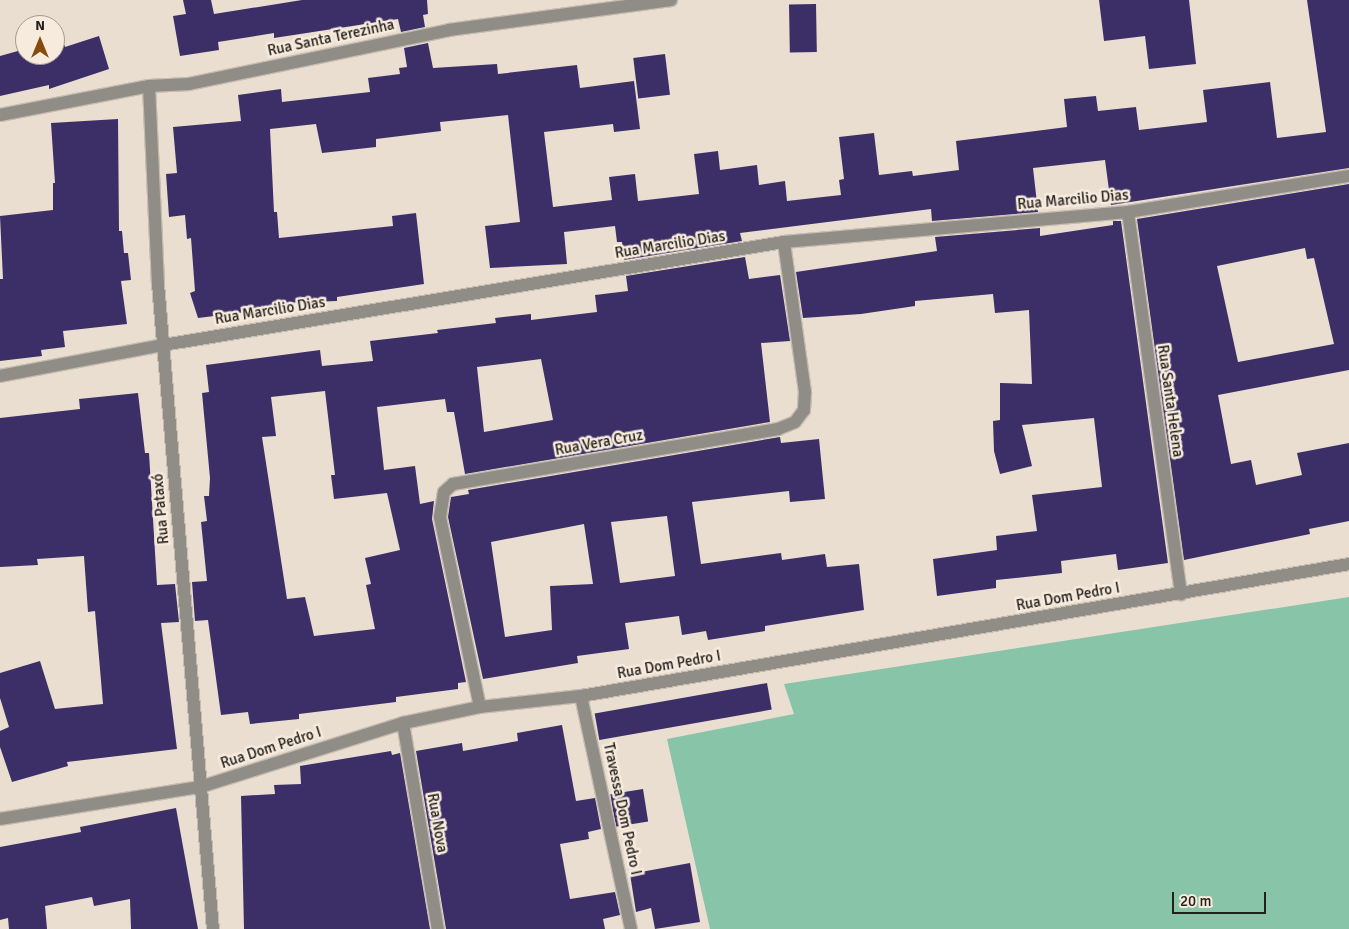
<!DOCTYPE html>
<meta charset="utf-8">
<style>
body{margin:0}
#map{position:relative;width:1349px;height:929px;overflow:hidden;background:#eaded1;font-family:Signika,sans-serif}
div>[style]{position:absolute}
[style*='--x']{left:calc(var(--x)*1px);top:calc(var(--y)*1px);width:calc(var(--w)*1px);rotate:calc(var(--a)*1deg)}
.green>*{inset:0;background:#88c5a8}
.building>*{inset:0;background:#3c2f67;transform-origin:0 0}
.roads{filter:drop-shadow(1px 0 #c6bcb0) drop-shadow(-1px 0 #c6bcb0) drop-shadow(0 1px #c6bcb0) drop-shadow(0 -1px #c6bcb0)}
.street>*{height:12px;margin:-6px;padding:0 6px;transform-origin:6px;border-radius:6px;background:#908d87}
span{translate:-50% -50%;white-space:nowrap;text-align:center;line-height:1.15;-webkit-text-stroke:5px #f7ebde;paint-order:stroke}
.street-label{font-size:15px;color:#24201b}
.north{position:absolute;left:15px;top:15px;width:50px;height:50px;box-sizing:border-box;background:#f7ebde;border:1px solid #a39a90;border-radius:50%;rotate:0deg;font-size:14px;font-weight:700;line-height:20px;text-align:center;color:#24201b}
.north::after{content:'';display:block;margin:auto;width:18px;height:22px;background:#88490d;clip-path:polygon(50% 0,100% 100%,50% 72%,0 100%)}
.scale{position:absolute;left:1172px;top:892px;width:94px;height:22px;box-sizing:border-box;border:2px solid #24201b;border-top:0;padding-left:6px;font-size:15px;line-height:18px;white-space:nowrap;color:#24201b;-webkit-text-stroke:4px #f7ebde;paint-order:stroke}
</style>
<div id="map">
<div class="green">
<div style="clip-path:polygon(1349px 597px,1349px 929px,710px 929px,667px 739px,794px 714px,784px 684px)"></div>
</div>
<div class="building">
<div style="clip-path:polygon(183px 0,211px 0,214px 14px,302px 0,427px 0,428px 14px,423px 15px,425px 27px,401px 32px,398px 19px,274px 38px,274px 33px,218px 42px,219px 50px,180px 56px,173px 16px,186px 14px)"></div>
<div style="clip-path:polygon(1099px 0,1189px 0,1196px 64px,1149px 69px,1145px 36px,1104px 41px)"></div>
<div style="clip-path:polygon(1307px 0,1349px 0,1349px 168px,1111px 205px,1105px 160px,1033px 168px,1038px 212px,932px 221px,931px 209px,740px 233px,742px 241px,624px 260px,622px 242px,617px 242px,615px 226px,564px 232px,567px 264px,490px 268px,485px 226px,520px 222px,508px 115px,440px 122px,441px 131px,376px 139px,376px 147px,322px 153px,316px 124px,270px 129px,274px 212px,277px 212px,279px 238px,393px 226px,392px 216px,416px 213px,424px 284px,337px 297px,337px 301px,280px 303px,255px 311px,198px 318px,190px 293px,195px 291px,191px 238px,187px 239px,185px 215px,169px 217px,166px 174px,177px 173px,173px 127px,241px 121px,238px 95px,281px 89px,282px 102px,370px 92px,368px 78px,400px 74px,399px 68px,407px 67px,404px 48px,428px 43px,433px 68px,497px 64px,498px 74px,577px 65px,580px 88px,634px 81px,640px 129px,614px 132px,613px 124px,544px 132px,553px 207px,612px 200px,609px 177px,635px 174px,638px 201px,699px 194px,694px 154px,718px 151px,720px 170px,757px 165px,759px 185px,785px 181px,787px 201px,841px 195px,839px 180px,844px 179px,839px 137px,874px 133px,879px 175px,912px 171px,913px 176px,959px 170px,956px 141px,1067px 127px,1064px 99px,1096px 96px,1098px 111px,1136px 107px,1139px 130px,1207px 122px,1203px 90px,1270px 82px,1277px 138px,1326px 132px)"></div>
<div style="left:816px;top:4px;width:48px;height:27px;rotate:89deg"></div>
<div style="clip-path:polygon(99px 36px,109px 69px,49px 89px,49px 85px,0 96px,0 56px,25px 49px,25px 55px,55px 55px,55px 40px,62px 38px,65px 47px)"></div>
<div style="left:665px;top:54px;width:41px;height:32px;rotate:83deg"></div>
<div style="clip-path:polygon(118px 119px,119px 231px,122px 231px,124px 253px,128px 253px,131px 280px,121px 281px,127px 324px,63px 331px,65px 347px,41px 350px,42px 356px,0 361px,0 279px,3px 279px,0 216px,53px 210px,53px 183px,55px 183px,51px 123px)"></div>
<div style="clip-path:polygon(evenodd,1349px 184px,1349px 370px,1218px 395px,1231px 464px,1251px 460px,1256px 485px,1302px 475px,1297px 453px,1349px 443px,1349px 521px,1309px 529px,1310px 534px,1184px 560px,1137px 219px,1349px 184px,1305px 248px,1307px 259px,1314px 258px,1334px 344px,1238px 362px,1217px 266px,1305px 248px)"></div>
<div style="clip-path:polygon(1113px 221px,1121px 221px,1168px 563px,1118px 570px,1116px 554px,1061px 561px,1062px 573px,996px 580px,996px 588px,937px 596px,933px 559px,997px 550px,996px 536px,1037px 531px,1032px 495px,1102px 487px,1094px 418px,1022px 425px,1032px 466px,1000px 474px,994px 451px,993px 421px,1000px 420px,1000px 383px,1032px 384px,1029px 310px,995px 313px,993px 294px,915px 301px,915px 306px,861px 314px,803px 318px,796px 272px,937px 251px,935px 237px,1040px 228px,1040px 236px,1113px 225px)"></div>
<div style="clip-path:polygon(evenodd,745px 257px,749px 279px,780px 275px,790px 341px,761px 343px,770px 422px,465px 474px,454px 412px,447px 412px,445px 399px,377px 407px,384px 470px,415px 466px,420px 504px,434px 501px,432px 519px,466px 682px,458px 683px,458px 689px,396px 697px,396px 702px,299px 714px,299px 719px,250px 724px,248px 712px,221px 715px,208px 620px,195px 621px,192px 582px,207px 581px,201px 522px,207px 521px,204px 496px,209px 496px,210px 478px,202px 393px,209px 392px,206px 365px,320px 350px,322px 366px,373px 361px,370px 341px,438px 333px,437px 330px,496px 323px,495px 318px,531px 314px,531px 320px,597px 312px,595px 295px,628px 291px,626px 276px,745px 257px,541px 359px,553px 420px,484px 432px,477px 367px,541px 359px,745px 257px,325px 391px,335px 475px,331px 475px,334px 499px,387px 493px,400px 550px,365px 558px,371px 584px,366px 585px,375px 629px,314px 636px,305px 597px,287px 599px,262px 437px,276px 436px,271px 397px,325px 391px)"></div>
<div style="clip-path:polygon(138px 393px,145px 453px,149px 453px,157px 585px,175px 584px,179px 622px,161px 623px,177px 749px,67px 762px,68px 766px,12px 782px,0 747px,0 731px,9px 727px,0 698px,0 673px,40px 661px,55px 709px,103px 704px,95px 611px,88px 612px,84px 556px,37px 559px,38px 565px,0 567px,0 418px,80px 409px,79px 399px)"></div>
<div style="clip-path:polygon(evenodd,780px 437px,781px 443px,819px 439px,825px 499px,790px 502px,789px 491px,692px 502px,701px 564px,781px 553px,782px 560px,825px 554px,827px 567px,859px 564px,864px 610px,765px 626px,765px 631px,708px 640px,706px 631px,682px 635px,679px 616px,625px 623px,629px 649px,577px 656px,578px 663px,483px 679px,448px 517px,451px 497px,469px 494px,468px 490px,780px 437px,667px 516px,675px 576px,620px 583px,611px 522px,667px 516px,780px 437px,584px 524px,593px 584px,550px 586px,552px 630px,505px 637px,491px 542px,584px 524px)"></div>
<div style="left:767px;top:683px;width:27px;height:175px;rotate:80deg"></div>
<div style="clip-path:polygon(562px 725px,576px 801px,595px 798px,601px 829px,588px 832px,589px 839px,560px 844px,570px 899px,615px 892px,620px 915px,603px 919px,605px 929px,446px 929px,416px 751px,462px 743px,463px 751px,518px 741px,517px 733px)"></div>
<div style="clip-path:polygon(391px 751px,392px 755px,400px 753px,430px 929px,244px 929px,241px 796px,275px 794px,274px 785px,301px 784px,300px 766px)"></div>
<div style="left:643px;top:789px;width:33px;height:33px;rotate:81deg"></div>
<div style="clip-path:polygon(176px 808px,198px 929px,131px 929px,130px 899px,94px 906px,92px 897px,45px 906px,47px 929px,9px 929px,8px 918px,0 920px,0 847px,81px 832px,80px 827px)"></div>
<div style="clip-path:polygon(690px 863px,700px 922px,655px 929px,651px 908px,636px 912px,630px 874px)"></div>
</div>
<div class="roads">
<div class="street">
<div style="--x:149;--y:86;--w:198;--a:87.4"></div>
<div style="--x:158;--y:284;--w:647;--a:85.13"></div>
<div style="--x:0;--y:115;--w:152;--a:-11"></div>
<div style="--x:149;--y:86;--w:40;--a:-2.9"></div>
<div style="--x:189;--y:84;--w:266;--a:-11.7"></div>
<div style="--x:449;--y:30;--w:224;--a:-7.7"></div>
<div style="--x:1128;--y:212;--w:386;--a:82.1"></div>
<div style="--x:0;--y:376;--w:166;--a:-10.8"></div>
<div style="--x:163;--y:345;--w:629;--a:-9.42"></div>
<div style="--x:784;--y:242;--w:345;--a:-5"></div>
<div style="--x:1128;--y:212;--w:224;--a:-9.3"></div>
<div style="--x:581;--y:696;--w:238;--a:77.9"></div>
<div style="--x:480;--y:707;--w:194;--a:-101.9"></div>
<div style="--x:440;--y:517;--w:25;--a:-81"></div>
<div style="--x:444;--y:492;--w:12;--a:-42"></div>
<div style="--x:453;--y:484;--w:330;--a:-9.6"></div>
<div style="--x:778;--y:429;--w:18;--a:-22"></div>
<div style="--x:795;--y:422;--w:15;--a:-53"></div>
<div style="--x:804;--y:410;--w:18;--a:-87"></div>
<div style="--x:805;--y:392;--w:151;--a:-98"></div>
<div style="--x:403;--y:723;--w:209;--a:80.4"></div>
<div style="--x:0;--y:819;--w:203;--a:-9.1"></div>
<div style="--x:200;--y:787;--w:213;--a:-17.5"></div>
<div style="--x:403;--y:723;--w:79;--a:-11.7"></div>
<div style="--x:480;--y:707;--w:102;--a:-6.2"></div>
<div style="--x:581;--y:696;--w:779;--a:-9.75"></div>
</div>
</div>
<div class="street-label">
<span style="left:331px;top:38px;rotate:-12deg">Rua Santa Terezinha</span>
<span style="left:1073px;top:200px;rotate:-5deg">Rua Marcilio Dias</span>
<span style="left:670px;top:245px;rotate:-9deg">Rua Marcilio Dias</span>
<span style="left:270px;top:311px;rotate:-9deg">Rua Marcilio Dias</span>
<span style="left:1170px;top:401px;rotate:82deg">Rua Santa Helena</span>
<span style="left:599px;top:443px;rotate:-10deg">Rua Vera Cruz</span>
<span style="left:161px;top:509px;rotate:-95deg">Rua Pataxó</span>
<span style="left:1068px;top:597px;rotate:-10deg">Rua Dom Pedro I</span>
<span style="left:669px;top:665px;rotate:-10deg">Rua Dom Pedro I</span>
<span style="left:271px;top:748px;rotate:-18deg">Rua Dom Pedro I</span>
<span style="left:622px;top:809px;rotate:78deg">Travessa Dom Pedro I</span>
<span style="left:437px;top:823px;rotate:80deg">Rua Nova</span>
</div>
<div class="north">N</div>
<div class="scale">20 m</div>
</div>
